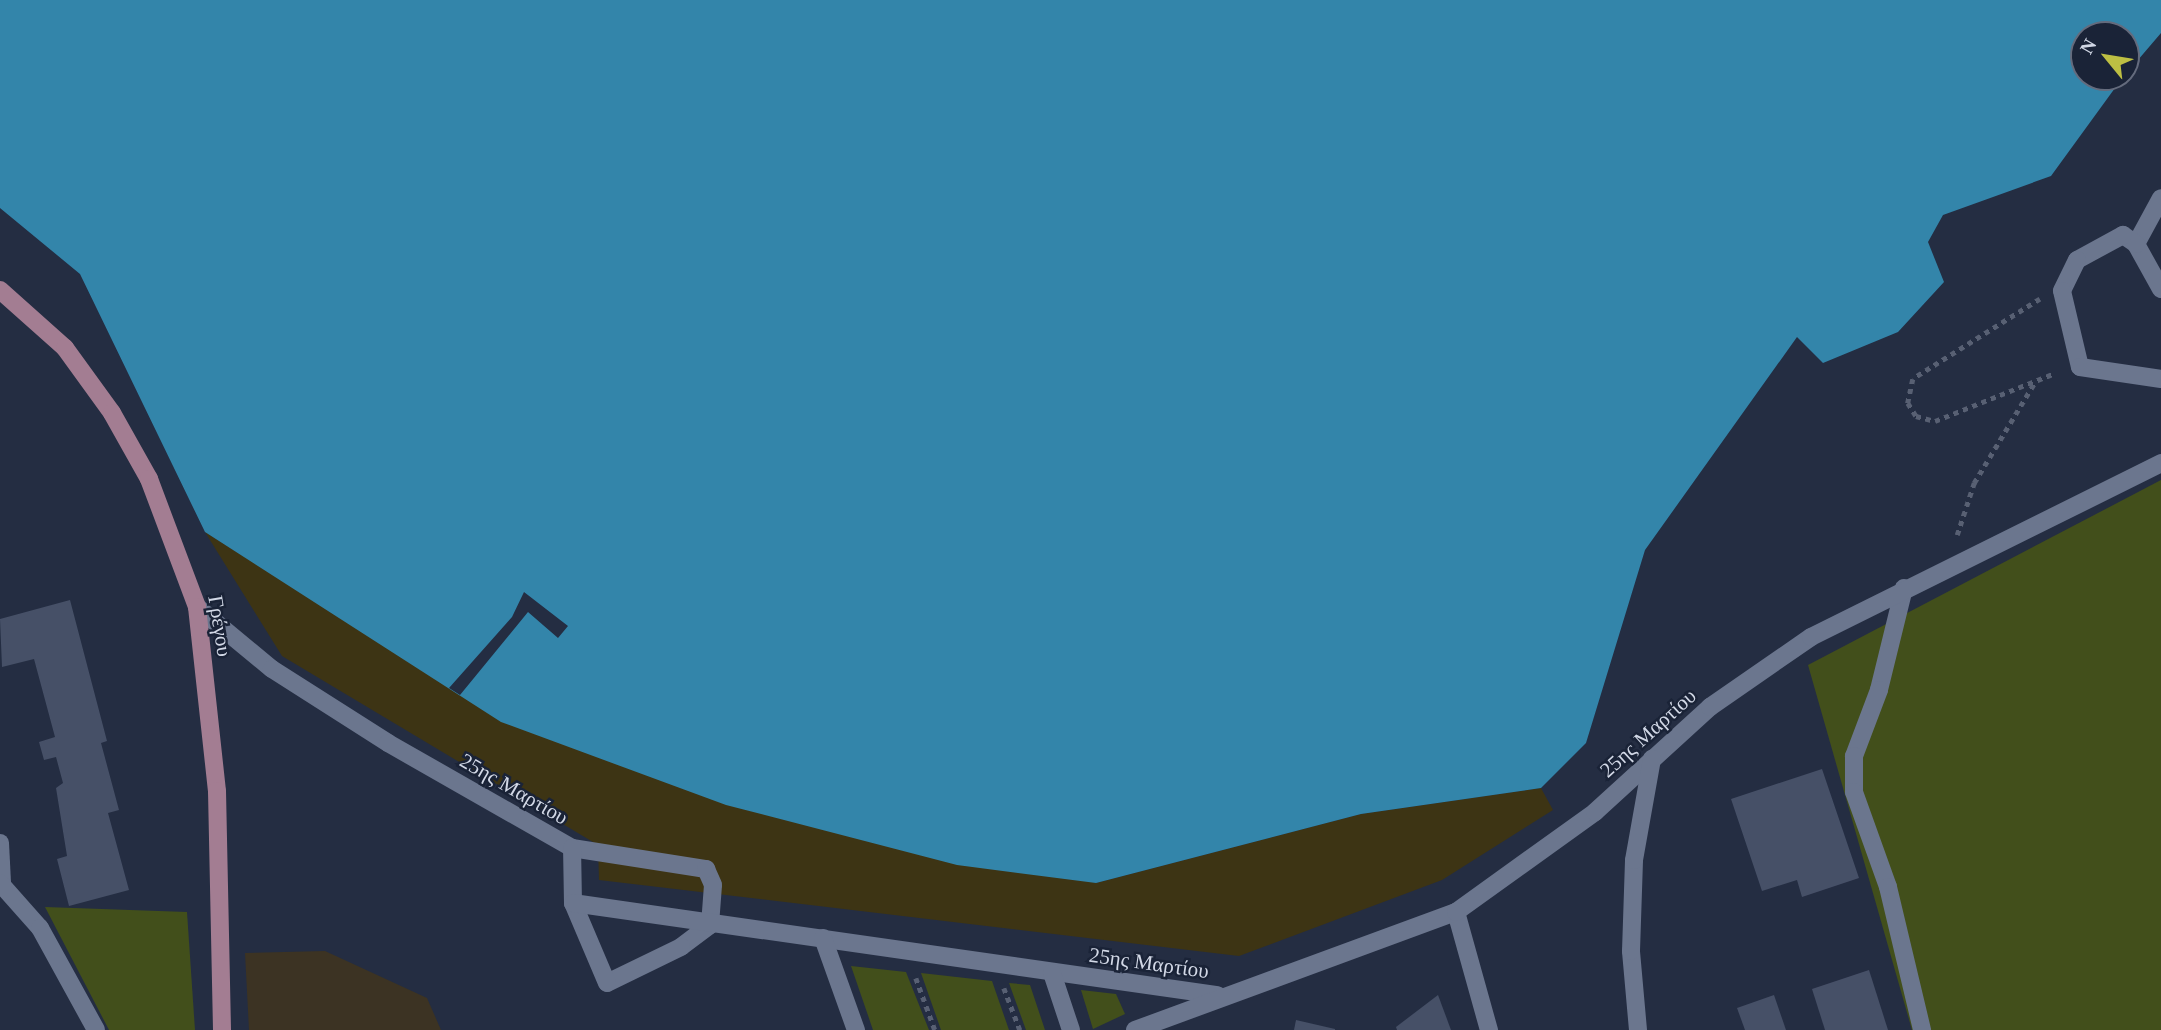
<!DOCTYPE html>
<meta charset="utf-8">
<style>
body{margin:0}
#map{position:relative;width:2161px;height:1030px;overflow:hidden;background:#242d42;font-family:Georgia,serif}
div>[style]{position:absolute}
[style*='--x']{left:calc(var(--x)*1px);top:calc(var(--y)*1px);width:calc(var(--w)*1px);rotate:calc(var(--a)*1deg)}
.commercial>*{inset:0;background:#3c3323}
.green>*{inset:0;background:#424f1b}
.sand>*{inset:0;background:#3d3414}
.water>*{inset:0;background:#3385aa}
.pier>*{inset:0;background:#242d42}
.building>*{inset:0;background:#465067}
.path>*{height:4.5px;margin-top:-2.25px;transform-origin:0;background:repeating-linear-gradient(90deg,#586073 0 5px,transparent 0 10px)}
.minor>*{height:18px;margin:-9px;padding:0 9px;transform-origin:9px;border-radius:9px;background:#6b768e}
.major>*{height:18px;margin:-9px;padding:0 9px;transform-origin:9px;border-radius:9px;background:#a37d92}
span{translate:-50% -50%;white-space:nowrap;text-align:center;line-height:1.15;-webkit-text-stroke:5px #1a2337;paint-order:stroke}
.street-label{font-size:21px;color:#d2d8e6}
.north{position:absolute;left:2070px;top:21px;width:70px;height:70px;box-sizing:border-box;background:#1a2337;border:2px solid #646b7d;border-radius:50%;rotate:300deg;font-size:19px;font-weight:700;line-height:28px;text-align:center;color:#d2d8e6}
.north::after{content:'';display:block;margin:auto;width:24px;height:32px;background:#bdbf43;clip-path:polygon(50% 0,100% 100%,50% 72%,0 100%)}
</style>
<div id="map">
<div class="commercial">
<div style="clip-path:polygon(325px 951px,427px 998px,441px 1030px,249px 1030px,245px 953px)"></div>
</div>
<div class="green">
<div style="clip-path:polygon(2161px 480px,2161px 1030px,1912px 1030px,1808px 665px)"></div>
<div style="clip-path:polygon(45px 907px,187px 912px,195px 1030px,109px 1030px)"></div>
<div style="clip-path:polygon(851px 966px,906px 972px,929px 1030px,873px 1030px)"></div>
<div style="clip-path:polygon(921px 973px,992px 981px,1009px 1030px,941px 1030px)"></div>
<div style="clip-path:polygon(1009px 983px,1030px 985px,1045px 1030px,1026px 1030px)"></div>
<div style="clip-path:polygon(1081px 990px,1116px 994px,1125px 1014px,1093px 1029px)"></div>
</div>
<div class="sand">
<div style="clip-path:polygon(205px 532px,269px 572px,1096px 883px,1361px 814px,1541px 788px,1553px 810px,1442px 880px,1239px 956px,599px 880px,598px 845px,282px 656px)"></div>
</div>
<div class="water">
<div style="clip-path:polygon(0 0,2161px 0,2161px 33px,2126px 74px,2126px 35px,2084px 35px,2084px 77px,2123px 77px,2051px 176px,1943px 215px,1928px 242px,1944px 282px,1898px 332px,1823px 363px,1797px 337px,1645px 550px,1586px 743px,1541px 788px,1361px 814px,1096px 883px,957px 865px,726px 805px,501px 722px,205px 532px,80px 274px,0 208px)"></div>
</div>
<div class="pier">
<div style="clip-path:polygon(524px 592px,568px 626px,558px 638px,528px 612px,460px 695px,449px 688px,512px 617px)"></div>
</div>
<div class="building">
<div style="clip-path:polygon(70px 600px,107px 741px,101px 743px,119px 810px,108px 813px,129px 890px,69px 906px,57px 859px,67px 856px,56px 788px,63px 783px,56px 757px,44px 760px,39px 742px,55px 737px,34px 659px,2px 667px,0 619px)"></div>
<div style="clip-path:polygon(1822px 769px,1859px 878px,1802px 897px,1797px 880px,1762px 891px,1731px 799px)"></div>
<div style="clip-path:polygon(1869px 970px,1888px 1030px,1825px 1030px,1812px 989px)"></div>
<div style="clip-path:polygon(1438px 995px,1451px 1030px,1397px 1030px,1396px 1027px)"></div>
<div style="clip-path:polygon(1774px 995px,1786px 1030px,1745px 1030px,1737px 1008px)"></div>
<div style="clip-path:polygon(1296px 1020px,1335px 1029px,1335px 1030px,1294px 1030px)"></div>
</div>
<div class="path">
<div style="--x:2040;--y:299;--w:150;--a:147.8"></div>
<div style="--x:1913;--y:379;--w:25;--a:102"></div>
<div style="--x:1908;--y:403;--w:15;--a:58"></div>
<div style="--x:1916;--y:416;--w:20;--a:15"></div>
<div style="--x:1935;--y:421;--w:129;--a:-21.8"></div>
<div style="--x:1957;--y:535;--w:55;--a:-71.9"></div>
<div style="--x:1974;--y:483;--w:118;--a:-58.9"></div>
<div style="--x:916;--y:978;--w:55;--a:69.9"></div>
<div style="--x:1004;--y:988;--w:45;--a:69.1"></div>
</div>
<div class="minor">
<div style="--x:2136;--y:244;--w:52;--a:-61.5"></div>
<div style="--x:2161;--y:289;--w:51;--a:-119.1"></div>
<div style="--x:2136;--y:244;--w:16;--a:-145"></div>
<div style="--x:2123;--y:235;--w:52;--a:151.5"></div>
<div style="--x:2077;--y:260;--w:34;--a:116"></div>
<div style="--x:2062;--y:291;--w:78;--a:76.7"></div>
<div style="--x:2080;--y:367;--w:82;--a:8.4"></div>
<div style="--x:1904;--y:588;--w:105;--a:103.8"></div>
<div style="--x:1879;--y:690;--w:71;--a:110.7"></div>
<div style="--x:1854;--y:756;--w:36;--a:90"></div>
<div style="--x:1854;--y:792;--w:101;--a:70.3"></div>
<div style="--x:1888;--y:887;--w:147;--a:76.6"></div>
<div style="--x:197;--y:607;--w:97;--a:39.6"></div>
<div style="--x:272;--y:669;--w:138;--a:32.5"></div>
<div style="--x:388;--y:743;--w:212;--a:29.7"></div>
<div style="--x:572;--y:848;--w:136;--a:8.9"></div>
<div style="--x:706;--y:869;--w:17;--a:66"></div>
<div style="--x:713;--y:885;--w:40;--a:94.3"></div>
<div style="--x:710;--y:925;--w:36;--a:143"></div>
<div style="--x:681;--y:947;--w:82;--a:154.1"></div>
<div style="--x:607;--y:983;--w:87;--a:-113"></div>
<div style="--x:573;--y:903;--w:55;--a:-91"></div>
<div style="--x:0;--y:843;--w:40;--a:87.1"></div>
<div style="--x:0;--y:883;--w:60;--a:48.4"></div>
<div style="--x:40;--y:928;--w:116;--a:61.2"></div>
<div style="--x:573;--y:903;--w:651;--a:8.13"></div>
<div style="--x:1456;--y:912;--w:123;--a:74.4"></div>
<div style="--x:823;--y:938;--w:98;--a:70.3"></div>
<div style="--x:1052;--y:973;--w:60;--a:71.6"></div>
<div style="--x:1135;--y:1030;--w:342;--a:-20.2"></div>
<div style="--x:1456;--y:912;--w:171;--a:-35.7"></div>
<div style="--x:1595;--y:812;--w:156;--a:-42.4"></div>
<div style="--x:1710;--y:707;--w:123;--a:-34.7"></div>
<div style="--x:1811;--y:637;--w:391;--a:-26.4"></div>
<div style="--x:1638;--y:1030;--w:79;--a:-95.1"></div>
<div style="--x:1631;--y:951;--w:91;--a:-88.1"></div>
<div style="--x:1634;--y:860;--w:103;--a:-79.9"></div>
</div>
<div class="major">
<div style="--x:0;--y:290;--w:87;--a:41.7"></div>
<div style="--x:65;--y:348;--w:80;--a:54.1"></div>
<div style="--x:112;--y:413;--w:76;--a:60.7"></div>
<div style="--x:149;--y:479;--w:137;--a:69.4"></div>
<div style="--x:197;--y:607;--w:185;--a:83.8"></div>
<div style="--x:217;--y:791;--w:239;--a:88.8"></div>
</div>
<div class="street-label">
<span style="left:220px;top:626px;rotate:81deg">Γρέγου</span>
<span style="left:1648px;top:733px;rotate:-42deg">25ης Μαρτίου</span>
<span style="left:514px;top:789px;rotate:30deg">25ης Μαρτίου</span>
<span style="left:1149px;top:963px;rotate:8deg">25ης Μαρτίου</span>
</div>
<div class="north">N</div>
</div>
